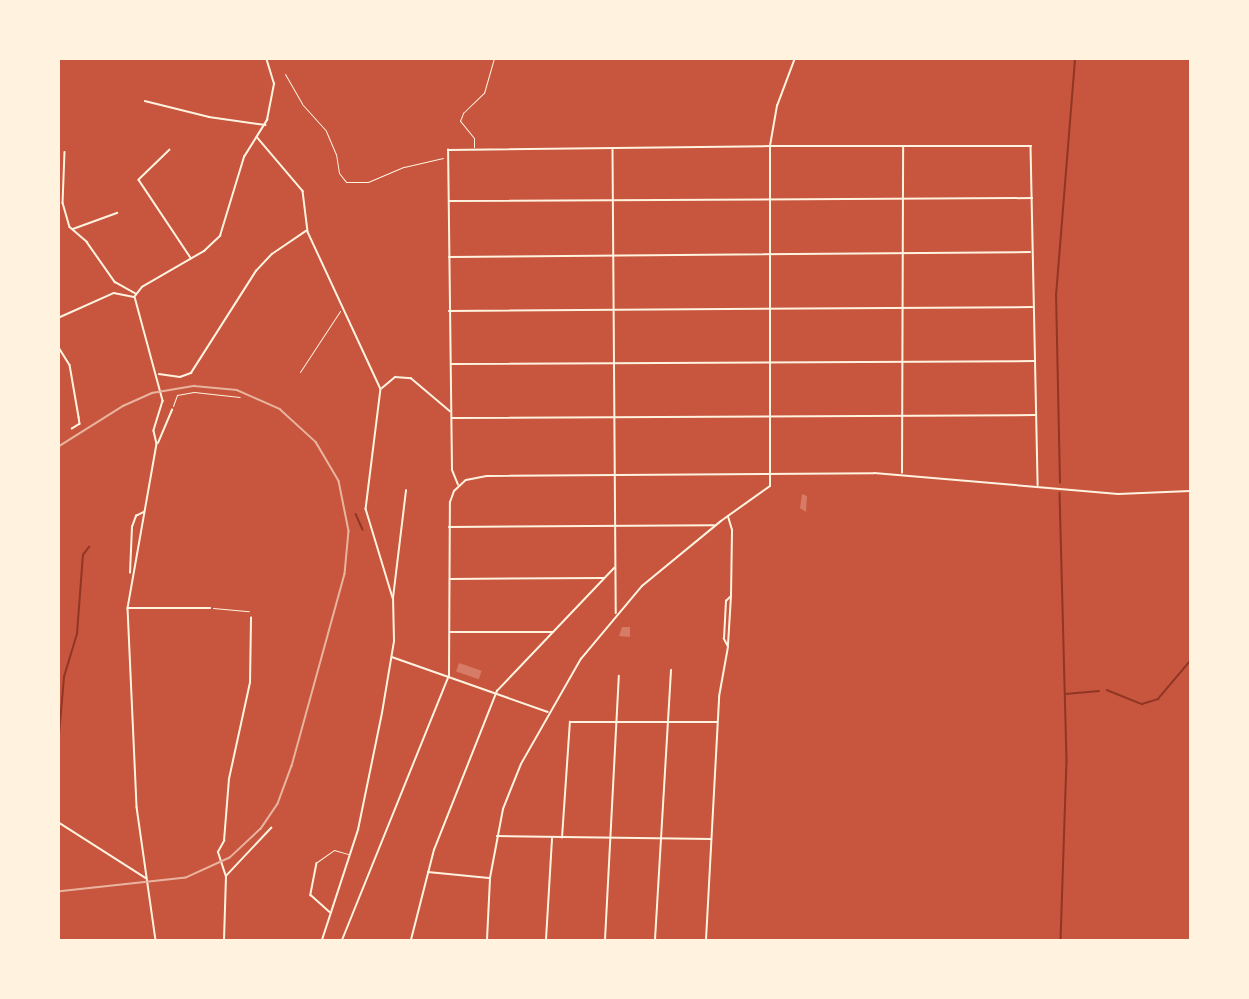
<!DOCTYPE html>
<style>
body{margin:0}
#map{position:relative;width:1249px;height:999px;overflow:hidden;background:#c8553d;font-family:Manrope,sans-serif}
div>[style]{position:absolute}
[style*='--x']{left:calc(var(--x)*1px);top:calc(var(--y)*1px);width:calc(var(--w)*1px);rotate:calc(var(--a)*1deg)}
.stream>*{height:1.5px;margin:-0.75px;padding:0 0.75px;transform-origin:0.75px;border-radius:0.75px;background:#8f3625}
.building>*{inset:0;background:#d67c66;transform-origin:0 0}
.path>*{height:1px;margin:-0.5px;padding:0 0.5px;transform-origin:0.5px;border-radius:0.5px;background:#fff3e0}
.service>*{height:1px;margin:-0.5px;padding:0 0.5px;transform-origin:0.5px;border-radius:0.5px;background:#fff3e0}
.minor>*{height:1.5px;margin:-0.75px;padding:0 0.75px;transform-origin:0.75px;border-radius:0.75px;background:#fff3e0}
.tertiary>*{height:2px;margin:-1px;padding:0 1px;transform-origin:1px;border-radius:1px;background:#fff3e0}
.rail>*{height:1.5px;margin:-0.75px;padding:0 0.75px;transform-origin:0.75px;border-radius:0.75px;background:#e9b49f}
span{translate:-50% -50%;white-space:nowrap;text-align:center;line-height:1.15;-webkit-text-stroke:4.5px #fff3e0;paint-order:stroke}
.frame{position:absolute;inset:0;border:60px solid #fff3e0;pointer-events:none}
</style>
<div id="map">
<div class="stream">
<div style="--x:1060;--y:483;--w:187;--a:-91.2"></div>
<div style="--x:1056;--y:296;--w:239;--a:-85.4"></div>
<div style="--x:1060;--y:493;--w:267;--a:88.5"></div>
<div style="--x:1067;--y:760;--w:180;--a:91.9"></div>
<div style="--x:356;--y:514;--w:17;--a:66"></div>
<div style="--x:1107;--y:690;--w:38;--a:22"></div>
<div style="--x:1142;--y:704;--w:17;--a:-17"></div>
<div style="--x:1158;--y:699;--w:50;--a:-49.9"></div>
<div style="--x:1065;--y:694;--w:34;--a:-5"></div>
<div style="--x:58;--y:746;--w:69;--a:-85"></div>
<div style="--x:64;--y:677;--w:45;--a:-73.2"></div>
<div style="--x:77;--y:634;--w:79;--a:-85.7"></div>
<div style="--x:83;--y:555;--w:10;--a:-53"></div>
</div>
<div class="building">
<div style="clip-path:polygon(802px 494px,807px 496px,806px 512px,800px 508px)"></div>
<div style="clip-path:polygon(622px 627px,630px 627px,630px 637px,619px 636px)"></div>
<div style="left:459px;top:663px;width:24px;height:9px;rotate:19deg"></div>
</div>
<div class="path">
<div style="--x:285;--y:74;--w:34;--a:60"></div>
<div style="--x:302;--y:104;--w:36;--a:48"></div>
<div style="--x:326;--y:131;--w:25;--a:67"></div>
<div style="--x:336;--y:154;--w:19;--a:81"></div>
<div style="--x:339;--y:173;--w:11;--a:52"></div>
<div style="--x:346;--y:182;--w:22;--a:0"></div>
<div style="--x:368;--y:182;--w:39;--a:-23"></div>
<div style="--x:404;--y:167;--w:40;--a:-13"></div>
<div style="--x:474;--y:147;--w:9;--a:-90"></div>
<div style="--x:474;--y:138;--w:22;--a:-129"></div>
<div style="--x:460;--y:121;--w:9;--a:-69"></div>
<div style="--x:463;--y:113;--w:29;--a:-44"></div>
<div style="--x:484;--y:93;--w:36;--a:-74"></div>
<div style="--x:300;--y:372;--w:73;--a:-56.7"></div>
<div style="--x:173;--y:406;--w:12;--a:-70"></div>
<div style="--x:177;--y:395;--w:17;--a:-10"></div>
<div style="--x:194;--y:392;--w:46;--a:6.2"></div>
<div style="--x:213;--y:608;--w:36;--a:5"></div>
</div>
<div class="service">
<div style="--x:317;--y:862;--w:21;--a:-35"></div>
<div style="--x:334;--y:850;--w:15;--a:16"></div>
</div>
<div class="minor">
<div style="--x:145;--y:101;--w:66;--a:14"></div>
<div style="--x:209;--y:117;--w:57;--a:8.1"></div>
<div style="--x:257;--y:137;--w:71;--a:49.6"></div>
<div style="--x:303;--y:191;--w:41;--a:83"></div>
<div style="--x:308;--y:232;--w:173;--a:65.1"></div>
<div style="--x:381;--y:389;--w:121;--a:97.1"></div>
<div style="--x:366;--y:509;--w:93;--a:73.1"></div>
<div style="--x:170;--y:150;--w:43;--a:135.9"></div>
<div style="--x:139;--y:180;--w:94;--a:56.3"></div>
<div style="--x:613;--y:150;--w:463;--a:89.6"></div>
<div style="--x:65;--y:152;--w:51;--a:92.2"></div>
<div style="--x:63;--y:203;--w:25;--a:74"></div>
<div style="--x:70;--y:227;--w:23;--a:41"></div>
<div style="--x:87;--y:242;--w:49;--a:55"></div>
<div style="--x:115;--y:282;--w:23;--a:29"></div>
<div style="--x:449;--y:201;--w:583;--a:-0.29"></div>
<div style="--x:73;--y:229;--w:47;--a:-20"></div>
<div style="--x:449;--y:257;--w:581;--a:-0.49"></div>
<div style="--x:135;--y:296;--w:11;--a:-52"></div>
<div style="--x:142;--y:287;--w:72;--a:-30.1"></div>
<div style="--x:204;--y:251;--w:22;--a:-43"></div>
<div style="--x:220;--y:236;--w:83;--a:-73.1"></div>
<div style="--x:244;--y:157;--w:44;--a:-58.1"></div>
<div style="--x:267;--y:120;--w:37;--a:-79"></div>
<div style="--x:274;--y:84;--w:27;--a:-107"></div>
<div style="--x:135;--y:297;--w:108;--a:74.9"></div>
<div style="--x:163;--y:401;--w:31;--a:107"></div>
<div style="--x:154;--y:431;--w:13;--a:77"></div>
<div style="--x:157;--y:444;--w:167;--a:100"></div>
<div style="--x:128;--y:608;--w:199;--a:87.4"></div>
<div style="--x:137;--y:807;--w:134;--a:81.9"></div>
<div style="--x:449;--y:311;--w:583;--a:-0.39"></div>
<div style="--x:58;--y:318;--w:61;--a:-24.1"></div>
<div style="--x:114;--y:293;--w:20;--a:11"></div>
<div style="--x:58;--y:346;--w:22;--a:58"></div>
<div style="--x:70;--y:365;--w:53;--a:80.2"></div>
<div style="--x:79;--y:417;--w:7;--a:82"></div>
<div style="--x:80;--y:424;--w:9;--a:148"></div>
<div style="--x:451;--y:364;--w:583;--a:-0.29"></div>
<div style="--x:159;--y:374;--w:21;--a:8"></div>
<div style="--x:180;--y:377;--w:12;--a:-20"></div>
<div style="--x:191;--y:373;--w:121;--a:-57.5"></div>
<div style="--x:256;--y:271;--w:23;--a:-47"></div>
<div style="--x:272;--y:254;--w:41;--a:-34.1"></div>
<div style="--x:382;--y:388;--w:17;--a:-40"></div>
<div style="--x:395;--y:377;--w:16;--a:4"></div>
<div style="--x:411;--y:378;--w:51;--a:40.2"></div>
<div style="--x:452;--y:418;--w:583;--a:-0.29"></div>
<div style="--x:158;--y:443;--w:36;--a:-67"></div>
<div style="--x:902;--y:473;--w:325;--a:-89.8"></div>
<div style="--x:458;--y:485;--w:16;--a:-112"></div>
<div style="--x:452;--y:470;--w:320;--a:-90.7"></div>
<div style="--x:448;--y:150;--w:322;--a:-0.7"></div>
<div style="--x:770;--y:146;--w:261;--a:0"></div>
<div style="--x:1031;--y:146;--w:339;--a:88.8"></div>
<div style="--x:449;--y:527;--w:265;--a:-0.4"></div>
<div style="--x:130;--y:573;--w:46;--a:-87.5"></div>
<div style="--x:132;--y:527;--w:12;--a:-70"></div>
<div style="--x:136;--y:516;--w:9;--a:-27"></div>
<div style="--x:450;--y:579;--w:154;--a:-0.4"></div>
<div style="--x:129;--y:608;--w:81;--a:0"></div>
<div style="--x:450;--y:632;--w:103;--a:0"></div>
<div style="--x:728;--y:645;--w:49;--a:-86.5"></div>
<div style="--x:392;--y:657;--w:165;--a:19.4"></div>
<div style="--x:58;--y:822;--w:104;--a:32.5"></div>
<div style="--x:497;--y:836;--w:214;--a:0.8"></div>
<div style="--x:562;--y:838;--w:116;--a:-86.1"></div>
<div style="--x:570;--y:722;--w:147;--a:0"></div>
<div style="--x:317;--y:863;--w:33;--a:101"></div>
<div style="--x:311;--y:895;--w:25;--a:42"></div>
<div style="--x:428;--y:872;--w:61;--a:5.6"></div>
<div style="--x:226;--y:876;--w:66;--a:-46.8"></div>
<div style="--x:224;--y:940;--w:63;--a:-88.2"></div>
<div style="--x:226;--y:877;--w:26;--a:-108"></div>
<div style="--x:218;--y:852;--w:13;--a:-61"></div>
<div style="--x:224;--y:841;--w:62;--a:-85.4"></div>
<div style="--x:229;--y:779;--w:98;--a:-77.7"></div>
<div style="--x:250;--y:683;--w:65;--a:-89.1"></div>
<div style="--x:322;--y:940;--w:116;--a:-71.9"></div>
<div style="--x:358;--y:830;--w:119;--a:-78.4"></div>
<div style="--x:382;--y:713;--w:73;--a:-80.5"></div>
<div style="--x:394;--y:641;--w:43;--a:-91.3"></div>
<div style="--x:393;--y:598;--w:108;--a:-83.1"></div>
<div style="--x:411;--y:940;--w:93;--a:-75.7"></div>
<div style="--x:434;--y:850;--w:171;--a:-68.4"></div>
<div style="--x:497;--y:691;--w:170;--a:-46.4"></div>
<div style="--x:487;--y:940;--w:62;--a:-87.2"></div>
<div style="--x:490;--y:878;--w:70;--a:-79.3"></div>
<div style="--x:503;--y:809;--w:48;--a:-68.2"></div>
<div style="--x:521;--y:764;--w:121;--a:-60.3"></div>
<div style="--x:581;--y:659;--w:95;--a:-50.1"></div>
<div style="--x:642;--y:586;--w:102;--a:-39.4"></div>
<div style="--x:721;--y:521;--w:60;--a:-35.5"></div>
<div style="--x:770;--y:486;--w:340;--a:-90"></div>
<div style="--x:770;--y:146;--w:41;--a:-80.1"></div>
<div style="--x:777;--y:106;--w:51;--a:-69.4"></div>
<div style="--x:546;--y:940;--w:101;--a:-86.6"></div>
<div style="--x:605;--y:940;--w:264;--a:-87"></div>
<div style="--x:655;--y:940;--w:270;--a:-86.6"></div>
<div style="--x:706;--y:940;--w:243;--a:-86.9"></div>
<div style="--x:719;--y:697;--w:51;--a:-79.8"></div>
<div style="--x:728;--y:647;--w:9;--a:-117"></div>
<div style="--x:724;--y:639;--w:38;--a:-87"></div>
<div style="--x:726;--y:601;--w:7;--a:-45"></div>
<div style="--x:731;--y:596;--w:66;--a:-89.1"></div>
<div style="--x:732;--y:530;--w:14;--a:-107"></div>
</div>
<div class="tertiary">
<div style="--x:342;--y:940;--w:286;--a:-68"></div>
<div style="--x:449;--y:675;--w:173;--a:-89.7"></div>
<div style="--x:450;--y:502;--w:12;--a:-70"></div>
<div style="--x:454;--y:491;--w:16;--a:-43"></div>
<div style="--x:466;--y:480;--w:21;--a:-11"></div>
<div style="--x:487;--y:476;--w:387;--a:-0.4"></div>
<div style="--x:874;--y:473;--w:245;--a:4.9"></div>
<div style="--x:1118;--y:494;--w:72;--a:-2.4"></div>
</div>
<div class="rail">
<div style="--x:58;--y:447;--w:77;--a:-32.2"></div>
<div style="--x:123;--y:406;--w:32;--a:-24"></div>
<div style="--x:152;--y:393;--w:43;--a:-9.5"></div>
<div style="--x:194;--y:386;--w:43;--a:5.3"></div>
<div style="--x:237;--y:390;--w:47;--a:23.8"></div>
<div style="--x:280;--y:409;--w:49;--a:42.5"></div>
<div style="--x:316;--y:442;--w:45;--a:59.5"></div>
<div style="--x:339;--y:481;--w:51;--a:78.7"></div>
<div style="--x:349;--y:531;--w:43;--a:95.3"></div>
<div style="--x:345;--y:574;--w:199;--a:105.4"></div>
<div style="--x:292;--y:766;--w:40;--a:110.2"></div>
<div style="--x:278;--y:804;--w:30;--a:124"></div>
<div style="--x:261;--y:829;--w:42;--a:136.9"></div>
<div style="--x:230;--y:858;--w:48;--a:155.6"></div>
<div style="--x:186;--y:878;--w:129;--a:173.8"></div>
</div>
<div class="frame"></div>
</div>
